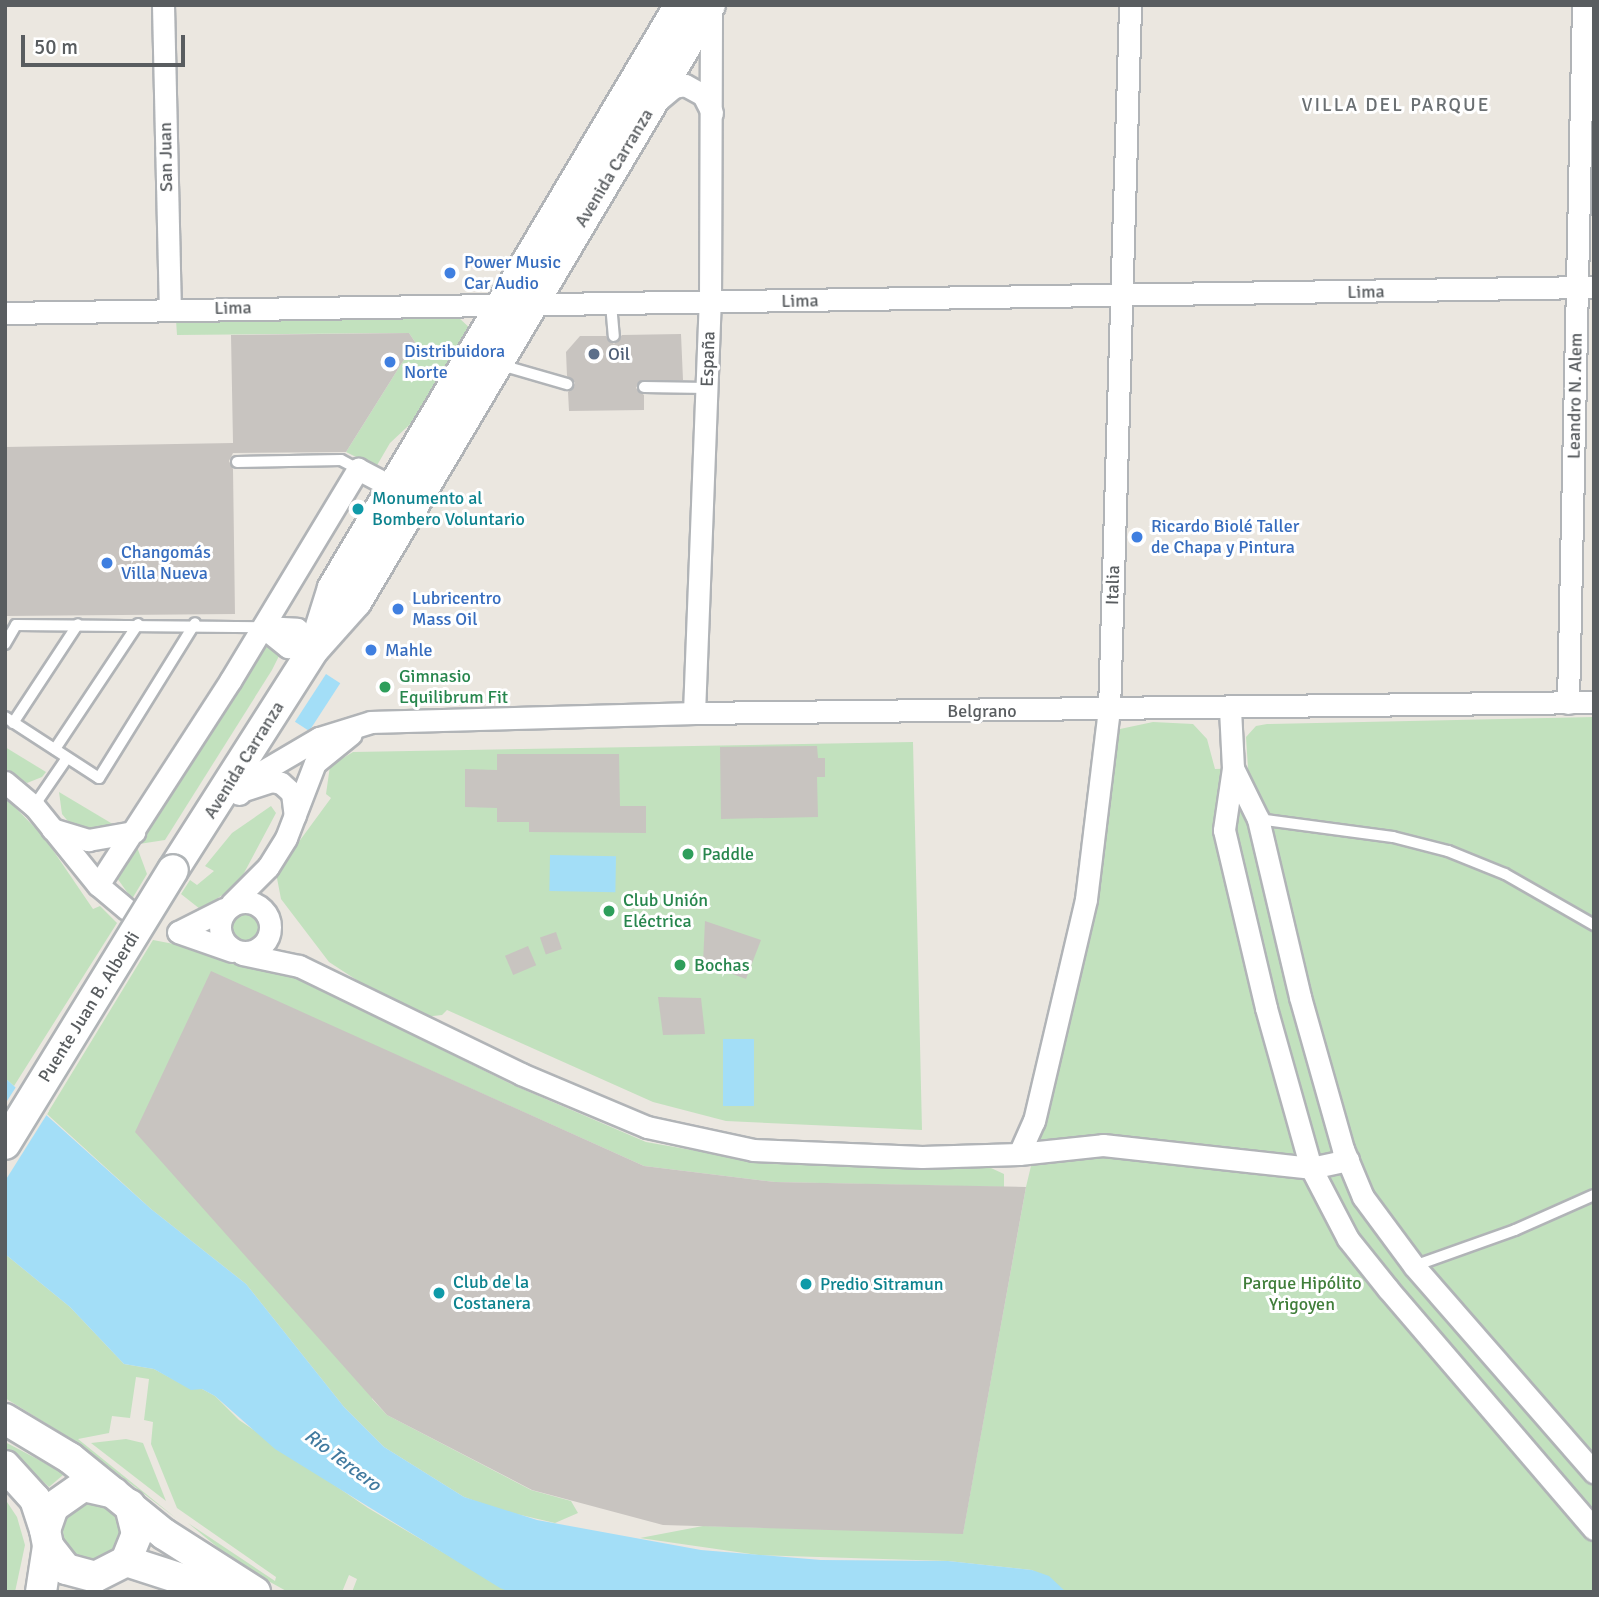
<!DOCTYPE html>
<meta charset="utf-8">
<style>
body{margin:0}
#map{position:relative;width:1599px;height:1597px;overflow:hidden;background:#ebe7e0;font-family:Signika,sans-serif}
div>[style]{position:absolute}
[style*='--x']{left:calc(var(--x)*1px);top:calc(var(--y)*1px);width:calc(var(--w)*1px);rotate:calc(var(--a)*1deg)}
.green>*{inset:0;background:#c2e1be}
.round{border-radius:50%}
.water>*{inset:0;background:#a3def7;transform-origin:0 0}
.pier>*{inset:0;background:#ebe7e0}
.building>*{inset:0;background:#c8c4c0;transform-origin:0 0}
.roads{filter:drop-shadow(2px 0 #b1b4b7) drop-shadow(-2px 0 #b1b4b7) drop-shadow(0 2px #b1b4b7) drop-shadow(0 -2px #b1b4b7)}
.lane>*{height:10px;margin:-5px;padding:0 5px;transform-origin:5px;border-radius:5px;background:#fff}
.street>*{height:21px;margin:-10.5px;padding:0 10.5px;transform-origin:10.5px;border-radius:10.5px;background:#fff}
.street>.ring{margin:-10.5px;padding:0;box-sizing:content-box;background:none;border:21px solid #fff;border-radius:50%}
.secondary>*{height:30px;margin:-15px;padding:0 15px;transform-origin:15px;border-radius:15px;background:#fff}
.bridges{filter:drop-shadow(2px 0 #b0b4b7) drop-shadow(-2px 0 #b0b4b7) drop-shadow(0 2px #b0b4b7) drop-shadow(0 -2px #b0b4b7)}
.secondary-bridge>*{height:30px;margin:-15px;padding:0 15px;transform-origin:15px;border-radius:15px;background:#fff}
.dots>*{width:19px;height:19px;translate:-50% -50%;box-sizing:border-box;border:4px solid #fff;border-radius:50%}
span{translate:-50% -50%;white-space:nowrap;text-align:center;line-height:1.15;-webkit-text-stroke:6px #fff;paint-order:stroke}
.street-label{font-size:18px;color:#595d60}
.shop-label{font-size:18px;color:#366cbe}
.left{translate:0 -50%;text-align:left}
.service-label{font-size:18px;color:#4e5e75}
.culture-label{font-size:18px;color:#0d838f}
.leisure-label{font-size:18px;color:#27864d}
.park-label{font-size:18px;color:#407e3a}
.neighbourhood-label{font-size:19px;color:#6a6f72;letter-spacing:2px}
.water-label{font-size:19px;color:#417a9f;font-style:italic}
.frame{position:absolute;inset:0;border:7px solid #595d60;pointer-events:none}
.scale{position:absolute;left:21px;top:35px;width:164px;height:32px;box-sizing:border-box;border:4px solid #595d60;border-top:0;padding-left:9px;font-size:21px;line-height:24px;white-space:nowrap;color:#595d60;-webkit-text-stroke:5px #fff;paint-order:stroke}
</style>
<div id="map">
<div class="green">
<div style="clip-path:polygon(458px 317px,472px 330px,422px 413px,390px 443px,376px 467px,346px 452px,415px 342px,409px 333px,177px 335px,176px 320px)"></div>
<div style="clip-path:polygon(267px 646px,279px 656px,272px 670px,165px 840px,139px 844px)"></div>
<div style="clip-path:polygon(1594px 717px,1594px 1592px,1066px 1592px,1032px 1570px,948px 1561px,758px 1555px,640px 1538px,703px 1526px,963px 1533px,1026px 1187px,1093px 906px,1114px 743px,1120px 729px,1153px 722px,1193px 724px,1207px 739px,1215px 769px,1248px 768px,1246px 737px,1256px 726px,1267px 724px)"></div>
<div style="clip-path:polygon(913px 742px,922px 1130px,726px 1121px,653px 1102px,447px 1010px,442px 1015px,424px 1017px,372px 990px,329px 962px,281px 899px,276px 873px,331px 798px,326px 794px,330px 766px,353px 752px)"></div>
<div style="clip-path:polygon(5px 747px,46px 772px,42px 777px,27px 783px,5px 770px)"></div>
<div style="clip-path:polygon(59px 792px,121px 829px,102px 835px,71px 825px,62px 814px)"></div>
<div style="clip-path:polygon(5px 797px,44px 837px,93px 909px,100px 906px,117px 923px,14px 1086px,5px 1078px)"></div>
<div style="clip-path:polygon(271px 806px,276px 813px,243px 875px,229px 891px,200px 909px,181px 894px,190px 880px,197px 885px,214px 871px,205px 866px,232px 833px)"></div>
<div style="clip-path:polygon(137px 847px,147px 874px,132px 899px,117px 878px)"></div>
<div class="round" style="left:225px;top:907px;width:40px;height:40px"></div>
<div style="clip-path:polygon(153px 940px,205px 950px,301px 980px,513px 1085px,646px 1142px,771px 1164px,991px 1168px,1004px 1174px,1004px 1187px,775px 1182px,644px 1166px,403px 1058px,372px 1399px,387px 1415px,531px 1490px,571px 1501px,578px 1513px,555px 1523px,500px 1510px,464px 1497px,384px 1447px,344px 1407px,246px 1284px,151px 1209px,47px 1114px)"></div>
<div style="clip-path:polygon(5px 1254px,70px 1307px,124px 1364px,154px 1369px,191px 1389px,202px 1389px,215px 1396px,239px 1420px,368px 1508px,510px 1592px,352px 1592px,357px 1579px,349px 1575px,342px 1592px,288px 1592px,238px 1564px,188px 1523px,275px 1581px,276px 1577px,177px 1508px,151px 1444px,153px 1422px,144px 1420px,149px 1379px,136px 1377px,130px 1418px,112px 1416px,109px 1433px,78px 1439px,177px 1519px,76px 1442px,5px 1398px)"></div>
<div style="clip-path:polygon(126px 1439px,143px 1443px,166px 1501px,91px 1443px)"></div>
<div style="clip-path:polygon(5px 1442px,60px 1471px,63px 1475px,49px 1487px,5px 1448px)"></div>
<div style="clip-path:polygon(5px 1499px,17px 1517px,25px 1545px,15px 1592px,5px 1592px)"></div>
<div class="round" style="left:63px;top:1502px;width:58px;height:58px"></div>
</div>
<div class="water">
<div style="left:326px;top:674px;width:17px;height:57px;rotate:33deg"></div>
<div style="left:550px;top:855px;width:66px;height:36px;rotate:1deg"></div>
<div style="left:723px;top:1039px;width:31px;height:67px"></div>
<div style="clip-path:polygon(5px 1078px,151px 1209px,246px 1284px,344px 1407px,384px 1447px,464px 1497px,537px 1520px,701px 1550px,821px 1560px,948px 1561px,1032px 1570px,1049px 1576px,1066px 1592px,510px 1592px,500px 1588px,275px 1449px,215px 1396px,202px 1389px,191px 1390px,154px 1369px,124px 1364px,70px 1307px,5px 1254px)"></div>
</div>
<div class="pier">
<div style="clip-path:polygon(18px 1084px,49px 1111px,5px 1181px,5px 1104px)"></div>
</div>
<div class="building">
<div style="clip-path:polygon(409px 333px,415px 342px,346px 452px,233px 453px,229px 461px,233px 469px,235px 614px,5px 616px,5px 447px,233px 443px,231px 335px)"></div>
<div style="clip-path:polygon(681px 334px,683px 380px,640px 381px,636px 388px,644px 395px,644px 410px,569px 411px,568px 392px,575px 383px,567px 376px,566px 352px,580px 336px,606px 336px,614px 344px,622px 335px)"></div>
<div style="clip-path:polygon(817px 746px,818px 758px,825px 758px,825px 777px,817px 777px,818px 817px,721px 819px,720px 747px)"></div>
<div style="clip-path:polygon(497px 754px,619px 754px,620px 806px,646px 806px,646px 833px,529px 832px,529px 822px,497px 822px,497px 808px,465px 807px,465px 769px,497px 770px)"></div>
<div style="clip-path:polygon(705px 921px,761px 940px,746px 979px,703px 963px)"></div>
<div style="left:556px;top:932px;width:18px;height:17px;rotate:71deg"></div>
<div style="left:528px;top:946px;width:21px;height:25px;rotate:67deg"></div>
<div style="clip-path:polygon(211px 971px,644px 1166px,775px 1182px,1026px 1187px,963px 1534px,663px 1525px,532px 1490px,387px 1415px,135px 1132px)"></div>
<div style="clip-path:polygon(658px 997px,701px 998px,705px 1034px,663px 1035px)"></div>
</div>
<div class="roads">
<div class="lane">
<div style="--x:611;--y:304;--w:32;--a:85"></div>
<div style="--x:501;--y:365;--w:69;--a:16.1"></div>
<div style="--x:644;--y:387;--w:63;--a:0.9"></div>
<div style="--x:237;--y:462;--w:104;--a:-1.1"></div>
<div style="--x:341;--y:460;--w:19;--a:28"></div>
<div style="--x:5;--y:644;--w:22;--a:-60"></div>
<div style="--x:16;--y:625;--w:247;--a:0.5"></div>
<div style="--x:5;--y:717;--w:112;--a:33"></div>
<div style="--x:99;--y:778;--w:182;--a:-58.2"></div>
<div style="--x:13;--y:723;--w:118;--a:-56.7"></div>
<div style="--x:55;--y:749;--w:150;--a:-56.4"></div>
<div style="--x:34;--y:806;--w:58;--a:-55.5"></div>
<div style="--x:1258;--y:819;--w:136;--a:7.6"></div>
<div style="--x:1393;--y:837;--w:57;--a:14.3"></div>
<div style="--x:1448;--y:851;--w:61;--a:22"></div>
<div style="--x:1505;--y:874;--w:103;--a:29.8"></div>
<div style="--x:1414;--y:1266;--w:107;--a:-19.6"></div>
<div style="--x:1515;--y:1230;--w:86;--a:-23.9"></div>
</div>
<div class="street">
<div style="--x:163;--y:5;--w:303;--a:88.7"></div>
<div style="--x:656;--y:102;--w:23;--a:-40"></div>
<div style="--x:674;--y:87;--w:11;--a:-10"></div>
<div style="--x:685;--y:85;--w:21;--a:29"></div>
<div style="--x:703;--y:95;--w:20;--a:63"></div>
<div style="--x:5;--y:313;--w:1589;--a:-0.94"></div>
<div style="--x:263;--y:627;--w:34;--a:3"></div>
<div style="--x:297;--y:629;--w:26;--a:50"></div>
<div style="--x:263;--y:627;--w:32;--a:39"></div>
<div style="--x:288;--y:647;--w:26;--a:4"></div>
<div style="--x:1568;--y:703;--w:698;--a:-88.77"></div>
<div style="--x:1230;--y:709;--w:59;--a:87.1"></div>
<div style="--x:1233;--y:768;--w:63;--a:98.3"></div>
<div style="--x:1224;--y:830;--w:183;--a:76.7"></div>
<div style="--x:1266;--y:1008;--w:166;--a:74.3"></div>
<div style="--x:1311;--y:1168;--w:80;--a:62.5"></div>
<div style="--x:1348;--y:1239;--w:64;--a:51.3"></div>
<div style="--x:1388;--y:1289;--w:316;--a:49.4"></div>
<div style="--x:694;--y:713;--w:410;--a:-87.8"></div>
<div style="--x:710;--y:303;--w:298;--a:-89.8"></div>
<div style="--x:1233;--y:768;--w:57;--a:63.9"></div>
<div style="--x:1258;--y:819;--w:183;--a:76.7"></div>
<div style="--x:1300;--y:997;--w:158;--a:74.2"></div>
<div style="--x:1343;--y:1149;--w:52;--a:67.4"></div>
<div style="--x:1363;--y:1197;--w:86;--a:53.5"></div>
<div style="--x:1414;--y:1266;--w:274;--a:48.9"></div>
<div style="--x:5;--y:782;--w:38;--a:40"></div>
<div style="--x:34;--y:806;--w:102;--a:51"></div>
<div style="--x:98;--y:885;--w:38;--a:40"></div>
<div style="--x:247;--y:789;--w:25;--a:-18"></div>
<div style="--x:271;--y:781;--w:10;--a:11"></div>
<div style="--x:281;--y:783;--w:15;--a:42"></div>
<div style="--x:292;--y:793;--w:23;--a:83"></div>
<div style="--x:239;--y:794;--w:31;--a:-45"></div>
<div style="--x:261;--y:772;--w:67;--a:-30.4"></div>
<div style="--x:319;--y:738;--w:54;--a:-17.1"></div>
<div style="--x:371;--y:722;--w:323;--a:-1.6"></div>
<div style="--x:694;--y:713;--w:900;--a:-0.7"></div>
<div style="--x:52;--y:829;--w:38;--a:17"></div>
<div style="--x:88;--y:840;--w:47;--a:-9.9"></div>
<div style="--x:98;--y:885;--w:243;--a:-57.1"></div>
<div style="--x:230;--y:681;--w:248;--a:-58.9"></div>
<div style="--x:358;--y:469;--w:41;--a:27.8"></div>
<div class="ring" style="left:220px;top:902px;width:29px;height:29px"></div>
<div style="--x:231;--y:904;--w:52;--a:-45"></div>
<div style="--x:268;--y:867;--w:34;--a:-58"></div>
<div style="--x:286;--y:838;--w:80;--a:-68.9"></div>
<div style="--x:315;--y:763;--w:46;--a:-38.9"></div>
<div style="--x:224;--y:909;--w:51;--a:153.4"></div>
<div style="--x:178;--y:932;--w:57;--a:19.4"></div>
<div style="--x:242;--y:954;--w:58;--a:11.9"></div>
<div style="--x:299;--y:966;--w:247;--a:25.9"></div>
<div style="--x:521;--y:1074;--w:137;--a:22.8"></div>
<div style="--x:647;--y:1127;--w:108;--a:12.2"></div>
<div style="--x:753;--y:1150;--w:169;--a:2.4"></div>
<div style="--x:922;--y:1157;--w:97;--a:-1.8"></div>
<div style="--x:1019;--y:1154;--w:84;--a:-6.1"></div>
<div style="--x:1103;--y:1145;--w:209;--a:6.3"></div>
<div style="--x:1311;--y:1168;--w:38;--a:-12"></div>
<div style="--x:1019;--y:1154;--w:36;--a:-66"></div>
<div style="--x:1034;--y:1121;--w:228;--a:-76.8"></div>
<div style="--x:1086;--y:899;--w:190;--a:-83.1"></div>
<div style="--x:1109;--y:710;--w:705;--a:-88.29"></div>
</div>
<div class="secondary">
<div style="--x:317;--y:639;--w:53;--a:-72.6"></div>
<div style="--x:333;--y:588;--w:678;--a:-59.24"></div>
<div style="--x:173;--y:870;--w:262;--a:-57.5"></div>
<div style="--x:314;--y:649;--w:63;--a:-48.2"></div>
<div style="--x:356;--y:602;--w:694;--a:-59.33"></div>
<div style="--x:5;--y:1419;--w:76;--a:31"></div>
<div style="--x:70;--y:1458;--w:121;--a:39"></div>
<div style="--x:164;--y:1534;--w:108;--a:32.5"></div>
<div style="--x:5;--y:1466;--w:45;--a:47.7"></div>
<div style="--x:35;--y:1499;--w:33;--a:72"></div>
<div style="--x:114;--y:1493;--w:32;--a:-167"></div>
<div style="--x:83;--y:1486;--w:37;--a:145"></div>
<div style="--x:53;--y:1507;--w:24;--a:109"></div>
<div style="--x:45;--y:1530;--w:16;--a:79"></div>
<div style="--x:48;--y:1546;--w:29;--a:52"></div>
<div style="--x:66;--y:1569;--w:30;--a:15"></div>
<div style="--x:95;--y:1577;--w:35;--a:-27"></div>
<div style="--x:126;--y:1561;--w:29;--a:-68"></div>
<div style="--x:137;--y:1534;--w:30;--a:-104"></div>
<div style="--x:126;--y:1561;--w:101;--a:17.9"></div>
<div style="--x:41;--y:1592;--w:47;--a:-81.3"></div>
</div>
</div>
<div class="bridges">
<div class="secondary-bridge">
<div style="--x:5;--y:1144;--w:321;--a:-58.5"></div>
</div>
</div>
<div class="dots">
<div style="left:450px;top:273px;background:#3f7fe0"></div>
<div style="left:594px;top:354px;background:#5c6f8a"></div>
<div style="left:390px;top:362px;background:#3f7fe0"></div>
<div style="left:358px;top:509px;background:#0f9aa8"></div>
<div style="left:1137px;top:537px;background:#3f7fe0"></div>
<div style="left:107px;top:563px;background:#3f7fe0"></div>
<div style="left:398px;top:609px;background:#3f7fe0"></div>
<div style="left:371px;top:650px;background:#3f7fe0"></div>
<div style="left:385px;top:687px;background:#2e9e5b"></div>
<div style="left:688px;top:854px;background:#2e9e5b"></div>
<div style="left:609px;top:911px;background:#2e9e5b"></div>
<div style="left:680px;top:965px;background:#2e9e5b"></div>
<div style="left:806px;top:1284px;background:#0f9aa8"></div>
<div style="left:439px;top:1293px;background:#0f9aa8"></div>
</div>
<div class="street-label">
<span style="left:166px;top:157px;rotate:-91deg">San Juan</span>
<span style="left:614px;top:168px;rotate:-59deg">Avenida Carranza</span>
<span style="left:1366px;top:292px;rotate:-1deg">Lima</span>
<span style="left:800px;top:301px;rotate:-1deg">Lima</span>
<span style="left:233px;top:308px;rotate:-1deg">Lima</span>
<span style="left:708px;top:359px;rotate:-88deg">España</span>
<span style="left:1575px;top:396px;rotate:-89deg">Leandro N. Alem</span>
<span style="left:1113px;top:585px;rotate:-88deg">Italia</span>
<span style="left:982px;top:711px">Belgrano</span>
<span style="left:244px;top:760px;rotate:-58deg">Avenida Carranza</span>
<span style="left:89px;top:1007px;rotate:-58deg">Puente Juan B. Alberdi</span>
</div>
<div class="shop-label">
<span class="left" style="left:464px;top:273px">Power Music<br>Car Audio</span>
<span class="left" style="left:404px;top:362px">Distribuidora<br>Norte</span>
<span class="left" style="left:1151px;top:537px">Ricardo Biolé Taller<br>de Chapa y Pintura</span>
<span class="left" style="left:121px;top:563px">Changomás<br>Villa Nueva</span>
<span class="left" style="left:412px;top:609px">Lubricentro<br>Mass Oil</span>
<span class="left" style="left:385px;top:650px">Mahle</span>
</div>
<div class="service-label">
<span class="left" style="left:608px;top:354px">Oil</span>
</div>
<div class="culture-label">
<span class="left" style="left:372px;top:509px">Monumento al<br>Bombero Voluntario</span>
<span class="left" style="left:453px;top:1293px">Club de la<br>Costanera</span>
<span class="left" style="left:820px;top:1284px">Predio Sitramun</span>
</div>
<div class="leisure-label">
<span class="left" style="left:399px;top:687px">Gimnasio<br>Equilibrum Fit</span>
<span class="left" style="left:702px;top:854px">Paddle</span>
<span class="left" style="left:623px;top:911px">Club Unión<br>Eléctrica</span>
<span class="left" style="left:694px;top:965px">Bochas</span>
</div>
<div class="park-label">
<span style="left:1302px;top:1294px">Parque Hipólito<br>Yrigoyen</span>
</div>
<div class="neighbourhood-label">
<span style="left:1396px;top:106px">VILLA DEL PARQUE</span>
</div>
<div class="water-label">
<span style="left:342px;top:1461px;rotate:37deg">Río Tercero</span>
</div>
<div class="frame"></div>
<div class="scale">50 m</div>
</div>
